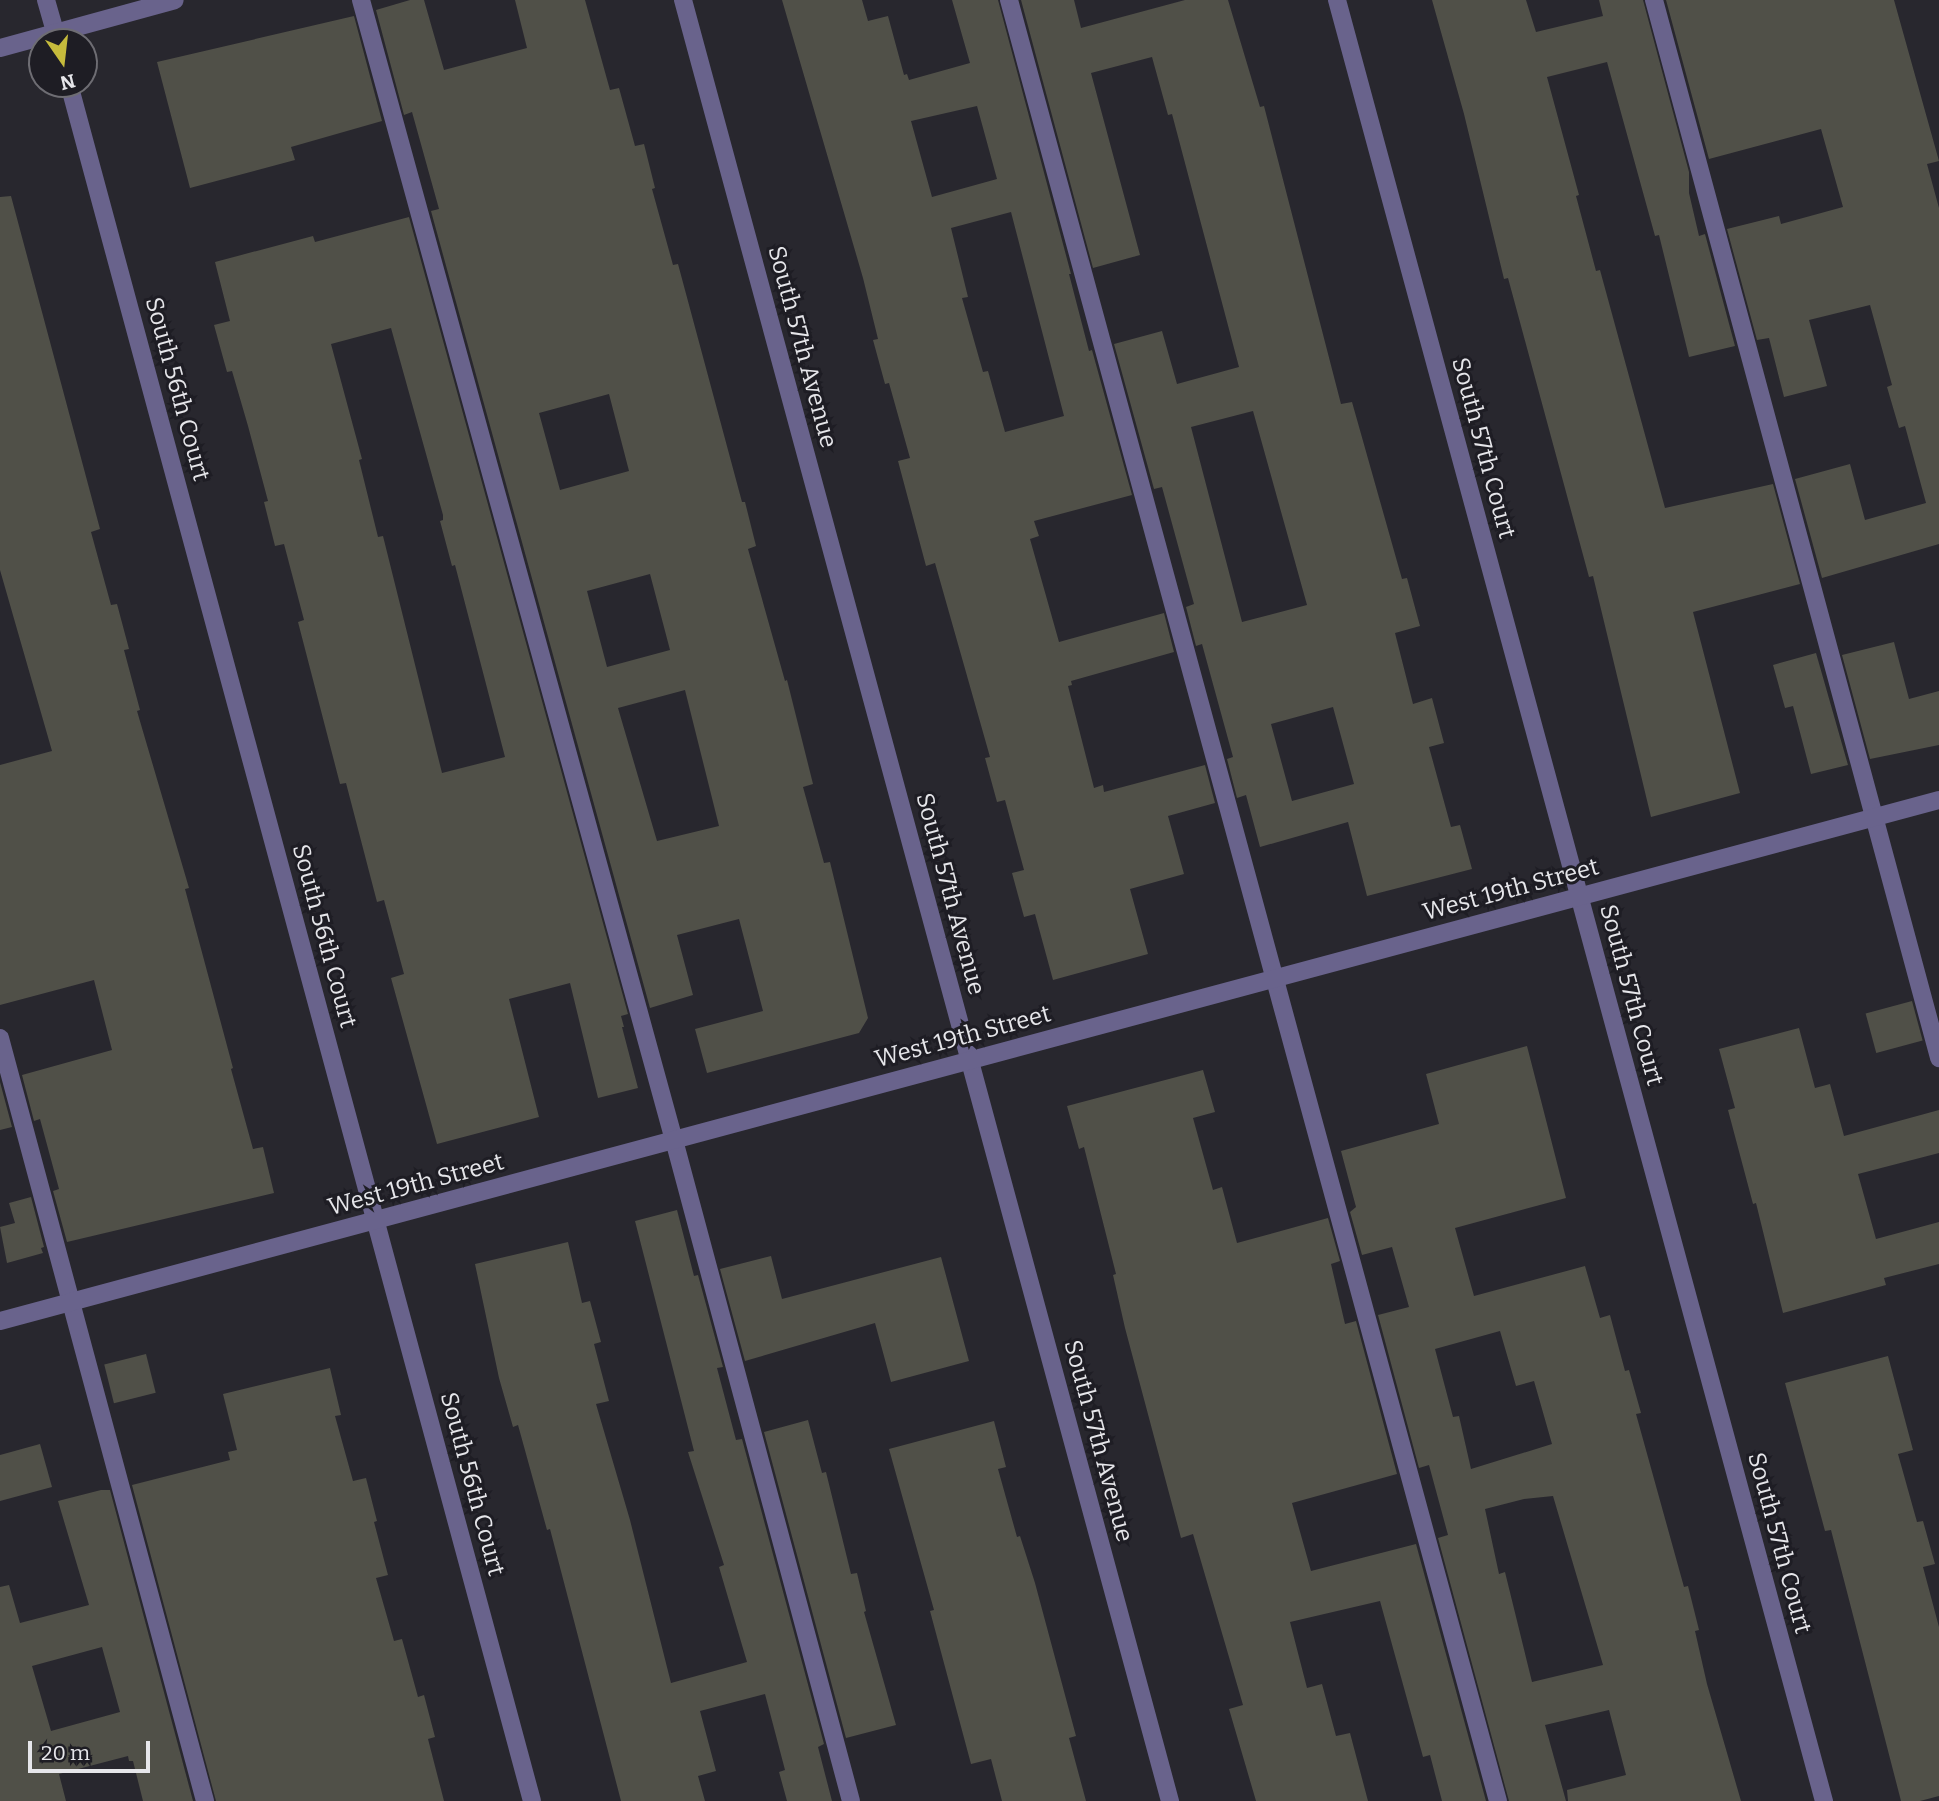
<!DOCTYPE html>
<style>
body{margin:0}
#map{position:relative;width:1939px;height:1801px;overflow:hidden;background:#28272e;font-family:Bitter,serif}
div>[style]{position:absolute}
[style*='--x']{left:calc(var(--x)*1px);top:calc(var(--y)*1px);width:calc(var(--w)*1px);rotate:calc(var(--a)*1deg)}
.building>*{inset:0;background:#505048;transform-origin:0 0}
.minor>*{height:18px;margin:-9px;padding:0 9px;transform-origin:9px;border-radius:9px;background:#69638c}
span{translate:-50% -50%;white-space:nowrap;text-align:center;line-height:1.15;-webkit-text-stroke:6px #1e1d24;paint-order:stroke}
.street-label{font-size:24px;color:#e6e6ea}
.north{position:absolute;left:28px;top:28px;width:70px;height:70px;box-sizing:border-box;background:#1e1d24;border:2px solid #6e6d73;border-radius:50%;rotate:166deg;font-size:19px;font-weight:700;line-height:28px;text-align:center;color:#e6e6ea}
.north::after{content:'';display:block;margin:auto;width:24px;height:32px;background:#c6bb3c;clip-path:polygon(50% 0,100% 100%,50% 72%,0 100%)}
.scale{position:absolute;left:28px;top:1741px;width:122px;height:32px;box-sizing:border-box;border:4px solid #e6e6ea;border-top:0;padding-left:9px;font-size:21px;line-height:24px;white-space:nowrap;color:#e6e6ea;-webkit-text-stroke:5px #1e1d24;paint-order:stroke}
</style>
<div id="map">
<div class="building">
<div style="clip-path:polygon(evenodd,410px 0,424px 0,444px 70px,527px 48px,515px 0,585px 0,610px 90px,619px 88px,635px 146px,644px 144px,655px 188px,652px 189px,673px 265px,678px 264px,742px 502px,745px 502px,756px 546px,748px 549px,785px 681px,787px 680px,813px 784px,803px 787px,824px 863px,830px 862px,868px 1018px,859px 1033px,707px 1073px,695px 1029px,763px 1011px,739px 919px,677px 935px,693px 995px,650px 1008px,431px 211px,439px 209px,412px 112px,404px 115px,376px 10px,410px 0,609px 394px,629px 471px,560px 490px,539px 413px,609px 394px,410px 0,650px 574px,670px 650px,607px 667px,587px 591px,650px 574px,410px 0,685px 690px,719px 826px,657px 841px,618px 708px,685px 690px)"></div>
<div style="clip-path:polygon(evenodd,782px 0,862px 0,868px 21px,888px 16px,904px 75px,907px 74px,909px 80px,970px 63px,952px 0,998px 0,1071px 274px,1069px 274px,1089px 351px,1092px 350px,1132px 495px,1034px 521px,1039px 536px,1030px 539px,1059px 642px,1164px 613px,1174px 652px,1071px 681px,1072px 685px,1068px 686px,1094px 788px,1103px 785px,1104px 792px,1205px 765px,1215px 803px,1168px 816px,1184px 874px,1130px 889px,1148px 954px,1053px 980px,1035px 914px,1024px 917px,1012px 873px,1024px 870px,1005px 800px,997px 802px,985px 758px,990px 757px,935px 563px,926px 566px,898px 461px,910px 458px,889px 383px,885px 384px,873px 340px,878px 339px,863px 278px,782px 0,977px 106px,997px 179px,932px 197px,911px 121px,977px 106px,782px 0,1011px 212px,1064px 416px,1005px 432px,988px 371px,983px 372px,962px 298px,968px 297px,951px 228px,1011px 212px)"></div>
<div style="clip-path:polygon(evenodd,1021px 0,1074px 0,1081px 28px,1185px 0,1228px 0,1260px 107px,1264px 106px,1341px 404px,1352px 402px,1402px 579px,1407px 578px,1420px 626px,1395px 633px,1413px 704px,1432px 698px,1444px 743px,1429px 747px,1451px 827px,1460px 825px,1472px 869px,1367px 896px,1348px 822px,1260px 847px,1246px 795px,1237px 798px,1227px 759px,1233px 757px,1202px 644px,1196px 646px,1186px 607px,1194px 604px,1162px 487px,1154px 489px,1114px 344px,1162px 331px,1177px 384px,1239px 367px,1172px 114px,1168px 115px,1152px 57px,1091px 73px,1140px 255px,1093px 268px,1021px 0,1253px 411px,1307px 605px,1242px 622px,1191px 427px,1253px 411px,1021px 0,1333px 707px,1354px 784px,1292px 801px,1271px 724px,1333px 707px)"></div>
<div style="clip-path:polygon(1432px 0,1526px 0,1536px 32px,1603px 16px,1599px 0,1643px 0,1689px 172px,1689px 193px,1699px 236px,1705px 234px,1735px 346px,1689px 357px,1659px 235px,1655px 236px,1607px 62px,1547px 77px,1579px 195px,1576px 196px,1596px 271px,1600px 270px,1665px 508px,1773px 484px,1800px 584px,1693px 612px,1740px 793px,1651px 817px,1593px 576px,1589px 577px,1508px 278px,1504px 279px,1464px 114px)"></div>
<div style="clip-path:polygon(1666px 0,1894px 0,1939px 161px,1927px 164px,1939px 208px,1939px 544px,1822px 578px,1795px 479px,1850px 464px,1865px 520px,1926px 503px,1905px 426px,1899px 428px,1887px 387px,1892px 385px,1870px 305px,1809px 320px,1827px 386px,1784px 397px,1769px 338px,1757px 340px,1727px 229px,1779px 216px,1781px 224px,1843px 207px,1821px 129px,1709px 159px)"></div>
<div style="clip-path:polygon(354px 16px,382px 121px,291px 147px,295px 160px,190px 188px,157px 62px)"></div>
<div style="clip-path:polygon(11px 196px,100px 529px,91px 532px,111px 605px,117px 604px,129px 649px,124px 650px,140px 710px,137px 711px,189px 888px,185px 889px,233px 1068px,231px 1069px,253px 1149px,263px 1147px,274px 1193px,67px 1242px,53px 1191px,59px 1189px,40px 1119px,34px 1121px,22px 1075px,112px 1050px,94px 980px,0 1005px,0 765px,52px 751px,0 570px,0 197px)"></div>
<div style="clip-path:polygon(evenodd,409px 217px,628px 1014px,621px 1016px,624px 1027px,622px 1027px,638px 1088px,598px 1098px,570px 983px,509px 999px,539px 1117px,437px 1144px,391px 978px,404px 974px,384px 900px,377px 902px,346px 783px,340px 784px,298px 622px,304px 620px,284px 544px,275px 546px,264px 502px,268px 501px,248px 426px,232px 371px,227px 372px,214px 325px,230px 321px,215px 262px,313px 236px,315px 242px,409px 217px,391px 328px,443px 515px,443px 520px,440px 521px,452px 566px,455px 565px,505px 757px,442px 773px,383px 536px,378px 537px,359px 460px,362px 459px,331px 344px,391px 328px)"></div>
<div style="clip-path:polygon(1894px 642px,1909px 699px,1939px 691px,1939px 745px,1870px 759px,1842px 655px)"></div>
<div style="clip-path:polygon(1816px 653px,1848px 765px,1811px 774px,1793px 706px,1785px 708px,1773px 665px)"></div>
<div style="left:1912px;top:1001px;width:41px;height:48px;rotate:75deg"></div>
<div style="clip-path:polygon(1799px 1028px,1815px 1088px,1830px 1084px,1844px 1136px,1939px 1110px,1939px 1153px,1858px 1174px,1876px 1239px,1939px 1222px,1939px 1264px,1884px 1278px,1886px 1285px,1783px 1313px,1756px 1203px,1753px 1204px,1728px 1110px,1735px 1108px,1719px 1049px)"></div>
<div style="clip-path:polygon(evenodd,1527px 1046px,1566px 1198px,1455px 1228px,1474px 1296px,1585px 1266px,1600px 1318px,1610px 1315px,1625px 1371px,1629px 1370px,1641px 1413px,1636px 1414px,1684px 1587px,1688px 1586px,1699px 1630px,1695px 1631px,1707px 1684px,1741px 1801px,1568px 1801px,1567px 1790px,1626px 1775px,1609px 1710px,1545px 1725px,1566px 1801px,1509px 1801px,1438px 1538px,1448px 1535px,1429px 1465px,1419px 1468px,1378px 1315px,1409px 1307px,1392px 1247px,1362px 1255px,1350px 1212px,1356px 1207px,1341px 1151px,1439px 1124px,1426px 1074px,1527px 1046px,1500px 1331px,1516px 1386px,1534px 1381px,1552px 1444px,1471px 1469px,1459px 1416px,1453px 1417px,1435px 1349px,1500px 1331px,1527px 1046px,1553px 1496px,1603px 1665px,1532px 1682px,1505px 1572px,1499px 1574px,1485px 1509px,1524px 1499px,1553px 1496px)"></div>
<div style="clip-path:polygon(1203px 1070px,1215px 1112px,1193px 1118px,1213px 1190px,1222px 1187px,1237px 1243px,1328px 1218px,1340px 1261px,1331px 1264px,1345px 1324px,1356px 1321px,1397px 1474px,1292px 1503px,1311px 1571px,1416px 1544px,1486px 1801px,1442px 1801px,1430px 1755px,1423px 1757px,1380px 1601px,1290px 1622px,1307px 1688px,1322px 1684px,1336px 1736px,1350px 1733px,1368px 1801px,1256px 1801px,1229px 1709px,1243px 1705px,1193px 1534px,1181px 1538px,1125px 1328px,1113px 1275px,1116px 1274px,1084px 1147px,1079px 1149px,1067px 1106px)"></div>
<div style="clip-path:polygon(0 1082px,12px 1127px,0 1130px)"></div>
<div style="clip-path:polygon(31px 1197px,44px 1247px,41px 1248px,43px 1253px,7px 1263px,0 1227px,15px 1223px,9px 1203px)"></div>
<div style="clip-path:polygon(677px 1210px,694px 1276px,698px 1275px,723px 1367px,717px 1368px,736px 1440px,742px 1439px,824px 1744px,818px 1747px,832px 1801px,787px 1801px,779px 1772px,785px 1770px,765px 1694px,700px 1711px,716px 1771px,698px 1776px,705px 1801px,621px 1801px,550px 1529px,547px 1530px,518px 1425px,513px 1427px,499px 1378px,475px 1264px,568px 1242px,582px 1303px,590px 1301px,601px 1342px,594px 1344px,609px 1401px,596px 1404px,630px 1520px,671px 1683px,747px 1662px,719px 1567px,724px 1565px,688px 1452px,694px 1451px,635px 1221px)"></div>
<div style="clip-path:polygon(771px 1256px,782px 1299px,941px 1257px,969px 1361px,891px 1382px,875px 1323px,745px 1361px,720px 1269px)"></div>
<div style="left:146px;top:1354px;width:40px;height:43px;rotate:76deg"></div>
<div style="clip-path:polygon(1888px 1356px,1913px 1450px,1898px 1454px,1917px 1522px,1923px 1521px,1935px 1564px,1923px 1567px,1939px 1627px,1939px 1796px,1920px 1801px,1901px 1801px,1831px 1530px,1825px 1531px,1785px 1383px)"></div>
<div style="clip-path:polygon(330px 1368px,341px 1415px,335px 1416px,353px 1481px,366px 1478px,377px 1521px,374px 1522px,388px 1575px,376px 1578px,394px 1641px,402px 1639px,418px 1697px,424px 1695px,435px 1737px,428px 1739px,444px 1801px,216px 1801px,132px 1485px,230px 1460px,228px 1452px,237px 1450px,223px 1394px)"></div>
<div style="clip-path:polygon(808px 1420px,822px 1473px,826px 1472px,851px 1574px,857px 1573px,866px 1611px,864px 1612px,896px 1725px,846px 1738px,764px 1432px)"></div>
<div style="clip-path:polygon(994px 1421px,1006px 1467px,998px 1469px,1017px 1537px,1020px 1536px,1035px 1583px,1076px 1736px,1069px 1738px,1086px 1801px,1002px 1801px,991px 1759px,971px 1764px,930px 1611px,934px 1610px,889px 1449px)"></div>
<div style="clip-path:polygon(40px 1444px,52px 1487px,0 1501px,0 1455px)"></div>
<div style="clip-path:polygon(evenodd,101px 1490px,110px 1490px,193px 1801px,143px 1801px,133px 1761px,129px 1761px,128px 1756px,59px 1774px,66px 1801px,0 1801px,0 1587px,9px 1585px,20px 1623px,89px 1605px,58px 1501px,101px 1490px,102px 1647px,120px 1712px,51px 1731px,32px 1666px,102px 1647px)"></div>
</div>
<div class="minor">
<div style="--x:46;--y:0;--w:44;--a:74.1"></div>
<div style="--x:361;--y:0;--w:1182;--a:74.65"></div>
<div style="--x:674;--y:1140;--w:684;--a:75.01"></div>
<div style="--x:683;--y:0;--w:1866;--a:74.87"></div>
<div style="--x:1009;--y:0;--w:1866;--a:74.81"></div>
<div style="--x:1337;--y:0;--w:1866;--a:74.87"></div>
<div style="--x:1654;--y:0;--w:1096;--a:74.92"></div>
<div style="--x:0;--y:48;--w:181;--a:-15.3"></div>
<div style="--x:69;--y:84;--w:1778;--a:74.91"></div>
<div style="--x:0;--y:1038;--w:790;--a:74.96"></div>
<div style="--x:0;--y:1321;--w:2008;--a:-15.04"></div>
</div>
<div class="street-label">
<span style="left:802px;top:347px;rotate:75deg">South 57th Avenue</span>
<span style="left:177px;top:389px;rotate:75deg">South 56th Court</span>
<span style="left:1483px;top:448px;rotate:75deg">South 57th Court</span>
<span style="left:1511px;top:890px;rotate:-15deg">West 19th Street</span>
<span style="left:950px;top:894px;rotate:75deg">South 57th Avenue</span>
<span style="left:324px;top:936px;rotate:75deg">South 56th Court</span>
<span style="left:1631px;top:995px;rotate:75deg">South 57th Court</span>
<span style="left:963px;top:1037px;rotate:-15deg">West 19th Street</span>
<span style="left:416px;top:1185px;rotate:-15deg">West 19th Street</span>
<span style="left:1098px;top:1441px;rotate:75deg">South 57th Avenue</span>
<span style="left:472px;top:1484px;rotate:75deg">South 56th Court</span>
<span style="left:1779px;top:1543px;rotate:75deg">South 57th Court</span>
</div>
<div class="north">N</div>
<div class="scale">20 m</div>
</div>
